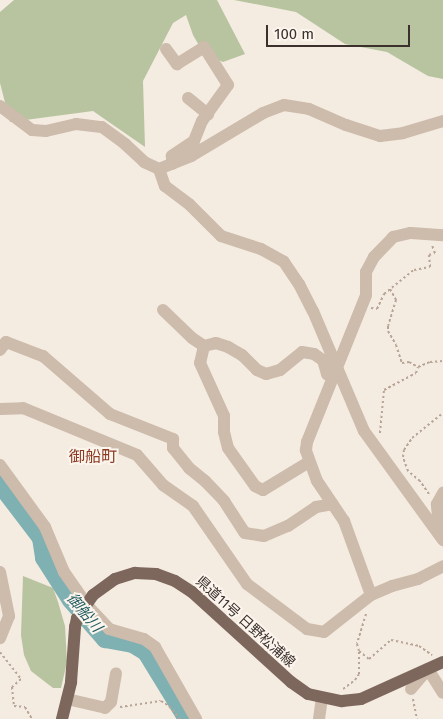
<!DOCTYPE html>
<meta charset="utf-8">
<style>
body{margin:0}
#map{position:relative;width:443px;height:719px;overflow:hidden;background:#f4ebe1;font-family:"Fira Sans","Noto Sans JP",sans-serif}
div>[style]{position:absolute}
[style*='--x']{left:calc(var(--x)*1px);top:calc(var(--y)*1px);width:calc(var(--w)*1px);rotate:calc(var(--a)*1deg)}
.green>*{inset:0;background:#b8c4a0}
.river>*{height:18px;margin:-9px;padding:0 9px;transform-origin:9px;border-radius:9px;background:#7fb0b2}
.path>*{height:2px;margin-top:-1px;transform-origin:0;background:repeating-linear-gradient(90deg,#b9a596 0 2.5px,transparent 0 5px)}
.minor>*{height:12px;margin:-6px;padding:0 6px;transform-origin:6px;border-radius:6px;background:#cdbbac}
.major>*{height:12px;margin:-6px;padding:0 6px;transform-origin:6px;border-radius:6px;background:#7d675c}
span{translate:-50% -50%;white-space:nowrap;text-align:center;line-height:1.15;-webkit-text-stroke:4px #fbf5ee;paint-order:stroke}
.street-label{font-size:14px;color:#3b302b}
.water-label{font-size:15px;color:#1f5a5e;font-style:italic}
.quarter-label{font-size:16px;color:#8c3b22}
.scale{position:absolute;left:266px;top:25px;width:144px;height:22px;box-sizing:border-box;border:2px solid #3b302b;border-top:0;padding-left:6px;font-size:15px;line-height:18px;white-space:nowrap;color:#3b302b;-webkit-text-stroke:4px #fbf5ee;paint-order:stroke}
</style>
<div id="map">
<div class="green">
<div style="clip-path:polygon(14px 0,217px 0,245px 54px,223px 62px,204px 54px,193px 35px,186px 15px,173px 23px,143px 81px,145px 147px,93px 111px,10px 122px,0 83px,0 12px)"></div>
<div style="clip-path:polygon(234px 0,443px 0,443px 79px,428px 76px,387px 52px,345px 44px,296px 12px)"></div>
<div style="clip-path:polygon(23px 576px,53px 588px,58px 602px,65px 626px,67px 662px,61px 688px,53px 688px,31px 671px,24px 655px,21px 635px)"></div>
</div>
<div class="river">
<div style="--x:0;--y:484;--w:68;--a:52.8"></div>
<div style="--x:41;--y:538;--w:20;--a:81"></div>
<div style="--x:44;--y:558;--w:50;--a:57.3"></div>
<div style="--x:71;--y:600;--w:52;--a:48.9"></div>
<div style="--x:105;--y:639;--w:28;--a:10"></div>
<div style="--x:133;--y:644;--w:15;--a:32"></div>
<div style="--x:146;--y:652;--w:79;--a:58.5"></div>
</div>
<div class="path">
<div style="--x:390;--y:289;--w:13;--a:61"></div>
<div style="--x:396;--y:300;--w:27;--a:107"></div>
<div style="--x:388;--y:326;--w:5;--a:90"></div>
<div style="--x:388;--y:331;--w:16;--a:60"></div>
<div style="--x:396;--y:345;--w:19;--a:72"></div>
<div style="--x:402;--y:363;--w:7;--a:-8"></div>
<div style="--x:409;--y:362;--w:10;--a:29"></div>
<div style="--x:418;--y:367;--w:13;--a:-23"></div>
<div style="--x:430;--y:362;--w:13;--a:-4"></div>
<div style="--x:371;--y:308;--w:6;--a:9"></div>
<div style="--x:377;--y:309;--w:17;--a:-65"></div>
<div style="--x:384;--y:294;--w:38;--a:-39"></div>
<div style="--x:414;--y:270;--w:16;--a:-11"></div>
<div style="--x:430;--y:267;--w:12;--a:-95"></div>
<div style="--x:429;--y:255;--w:6;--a:-18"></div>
<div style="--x:435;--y:253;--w:9;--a:-111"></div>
<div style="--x:380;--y:433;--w:43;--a:-84.7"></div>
<div style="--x:384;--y:390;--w:36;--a:-28"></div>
<div style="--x:416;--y:373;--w:6;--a:-72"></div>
<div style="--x:429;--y:494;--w:16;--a:-125"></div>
<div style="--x:420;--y:481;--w:16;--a:-140"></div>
<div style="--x:408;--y:471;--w:15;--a:-110"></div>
<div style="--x:403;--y:457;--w:7;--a:-82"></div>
<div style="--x:404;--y:450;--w:14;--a:-56"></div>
<div style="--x:412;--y:438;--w:40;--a:-39"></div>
<div style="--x:366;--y:614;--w:31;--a:107"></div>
<div style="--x:357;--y:644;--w:7;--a:74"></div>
<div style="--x:359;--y:651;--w:13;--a:39"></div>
<div style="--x:369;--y:659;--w:29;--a:-41"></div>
<div style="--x:391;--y:640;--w:29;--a:12"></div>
<div style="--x:419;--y:646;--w:16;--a:35"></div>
<div style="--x:0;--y:652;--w:34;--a:52"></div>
<div style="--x:21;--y:679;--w:12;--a:138"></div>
<div style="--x:12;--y:687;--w:19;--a:84"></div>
<div style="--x:14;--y:706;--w:11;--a:5"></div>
<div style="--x:25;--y:707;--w:14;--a:60"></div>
<div style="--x:343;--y:689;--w:15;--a:-37"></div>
<div style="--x:355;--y:680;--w:7;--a:-56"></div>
<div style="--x:359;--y:674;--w:23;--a:-90"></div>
<div style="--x:413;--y:699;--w:20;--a:79"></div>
<div style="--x:120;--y:707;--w:41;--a:-8.3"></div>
<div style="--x:161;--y:701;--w:9;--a:32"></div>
<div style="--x:169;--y:706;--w:17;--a:50"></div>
</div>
<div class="minor">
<div style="--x:166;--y:49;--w:19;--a:54"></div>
<div style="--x:177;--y:64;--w:32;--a:-32"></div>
<div style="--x:204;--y:47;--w:45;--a:57.7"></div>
<div style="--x:228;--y:85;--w:44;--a:125.8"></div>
<div style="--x:202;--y:121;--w:22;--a:112"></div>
<div style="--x:194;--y:141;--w:27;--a:146"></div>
<div style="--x:172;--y:156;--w:8;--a:90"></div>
<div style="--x:188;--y:98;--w:26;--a:39"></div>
<div style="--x:0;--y:106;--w:40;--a:37"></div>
<div style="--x:32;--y:130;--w:14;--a:4"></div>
<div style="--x:46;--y:131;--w:31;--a:-13"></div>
<div style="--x:76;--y:124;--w:26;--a:7"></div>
<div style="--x:102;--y:127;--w:29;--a:36"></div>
<div style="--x:125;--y:144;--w:26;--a:43"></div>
<div style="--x:144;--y:162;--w:17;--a:25"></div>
<div style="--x:159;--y:169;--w:35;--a:-22"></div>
<div style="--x:191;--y:156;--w:84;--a:-30.8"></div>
<div style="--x:263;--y:113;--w:22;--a:-21"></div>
<div style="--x:284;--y:105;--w:25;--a:9"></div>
<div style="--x:309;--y:109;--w:40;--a:23.4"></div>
<div style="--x:346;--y:125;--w:36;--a:18"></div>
<div style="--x:380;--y:136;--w:23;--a:-7"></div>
<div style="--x:403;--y:133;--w:42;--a:-16.7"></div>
<div style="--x:159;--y:169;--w:18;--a:71"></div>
<div style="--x:165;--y:186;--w:31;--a:37"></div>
<div style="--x:190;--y:205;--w:44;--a:45"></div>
<div style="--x:221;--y:236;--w:42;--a:18"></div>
<div style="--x:261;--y:249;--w:26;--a:29"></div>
<div style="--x:284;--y:262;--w:27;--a:56"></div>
<div style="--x:299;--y:284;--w:30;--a:63"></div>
<div style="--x:313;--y:311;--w:130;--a:67"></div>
<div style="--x:364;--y:431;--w:135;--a:54.1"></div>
<div style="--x:163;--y:310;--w:40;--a:44"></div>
<div style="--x:192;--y:338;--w:14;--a:34"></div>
<div style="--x:204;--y:346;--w:17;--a:103"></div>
<div style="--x:200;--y:363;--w:58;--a:65.6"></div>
<div style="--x:224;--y:416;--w:16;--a:90"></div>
<div style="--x:224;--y:432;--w:16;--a:76"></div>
<div style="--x:228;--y:448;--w:47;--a:54.6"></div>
<div style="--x:255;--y:486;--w:9;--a:27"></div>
<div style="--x:263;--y:490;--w:54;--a:-31.3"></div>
<div style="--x:204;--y:346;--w:12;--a:-14"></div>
<div style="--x:216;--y:343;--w:13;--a:18"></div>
<div style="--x:228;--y:347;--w:16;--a:30"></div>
<div style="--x:242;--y:355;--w:21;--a:45"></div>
<div style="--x:257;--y:370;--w:10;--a:24"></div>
<div style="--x:266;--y:374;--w:15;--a:-16"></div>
<div style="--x:280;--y:370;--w:28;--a:-39"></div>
<div style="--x:302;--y:352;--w:12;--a:9"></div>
<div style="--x:314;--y:354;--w:11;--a:34"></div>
<div style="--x:323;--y:360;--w:15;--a:74"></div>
<div style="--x:327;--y:374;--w:7;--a:27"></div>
<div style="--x:0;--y:350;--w:10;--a:-53"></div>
<div style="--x:6;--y:342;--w:40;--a:21"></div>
<div style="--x:43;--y:356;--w:89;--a:40.9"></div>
<div style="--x:110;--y:414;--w:68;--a:21.6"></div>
<div style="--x:173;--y:439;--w:9;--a:90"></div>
<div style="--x:173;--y:448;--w:26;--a:51"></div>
<div style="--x:189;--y:468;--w:21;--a:39"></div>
<div style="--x:205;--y:481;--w:28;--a:46"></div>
<div style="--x:224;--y:501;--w:38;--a:57"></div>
<div style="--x:245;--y:533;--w:19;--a:9"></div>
<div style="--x:264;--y:536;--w:26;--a:-23"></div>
<div style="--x:288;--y:526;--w:34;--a:-34"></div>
<div style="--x:316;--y:507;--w:17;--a:-10"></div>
<div style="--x:0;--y:409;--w:23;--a:-2"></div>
<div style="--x:23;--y:408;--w:123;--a:22.4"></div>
<div style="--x:137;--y:455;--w:40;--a:49"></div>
<div style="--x:163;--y:485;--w:37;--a:35"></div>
<div style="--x:193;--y:506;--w:95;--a:55.3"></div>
<div style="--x:247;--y:584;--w:75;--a:36.9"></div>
<div style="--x:307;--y:629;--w:17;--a:10"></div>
<div style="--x:324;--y:632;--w:60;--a:-38.2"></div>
<div style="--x:371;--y:595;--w:23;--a:-23"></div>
<div style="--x:392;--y:586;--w:27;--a:-15"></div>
<div style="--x:418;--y:579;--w:28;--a:-27"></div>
<div style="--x:0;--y:465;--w:77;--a:54"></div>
<div style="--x:45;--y:527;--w:49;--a:67.1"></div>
<div style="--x:64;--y:572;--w:39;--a:55"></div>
<div style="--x:86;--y:604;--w:34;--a:47"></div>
<div style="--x:109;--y:629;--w:36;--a:16"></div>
<div style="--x:144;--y:639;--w:14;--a:36"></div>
<div style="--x:155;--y:647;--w:83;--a:60.3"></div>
<div style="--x:440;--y:535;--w:31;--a:-96"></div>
<div style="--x:437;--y:504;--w:13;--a:-61"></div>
<div style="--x:0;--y:572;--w:45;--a:78.4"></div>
<div style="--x:9;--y:616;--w:24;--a:112"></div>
<div style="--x:371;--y:595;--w:79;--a:-110"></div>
<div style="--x:344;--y:521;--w:48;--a:-124"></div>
<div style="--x:317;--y:481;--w:33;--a:-110"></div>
<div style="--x:306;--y:450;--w:8;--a:-83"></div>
<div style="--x:307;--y:442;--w:158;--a:-68.1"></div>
<div style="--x:366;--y:295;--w:23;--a:-90"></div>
<div style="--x:366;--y:272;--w:17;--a:-62"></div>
<div style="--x:374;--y:257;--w:28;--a:-46"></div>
<div style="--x:393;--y:237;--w:18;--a:-13"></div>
<div style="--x:411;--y:233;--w:32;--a:4"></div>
<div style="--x:411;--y:689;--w:26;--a:-50"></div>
<div style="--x:428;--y:669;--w:28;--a:58"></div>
<div style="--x:67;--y:699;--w:39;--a:13"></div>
<div style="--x:105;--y:708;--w:8;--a:-45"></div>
<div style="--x:111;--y:702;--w:29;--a:-80"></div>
<div style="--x:319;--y:719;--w:21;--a:-82"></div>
</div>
<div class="major">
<div style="--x:62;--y:719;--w:38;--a:-76"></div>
<div style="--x:71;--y:682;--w:55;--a:-85.8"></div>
<div style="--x:75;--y:627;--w:9;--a:-77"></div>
<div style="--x:77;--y:618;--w:28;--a:-55"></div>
<div style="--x:93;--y:595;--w:27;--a:-36"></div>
<div style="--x:115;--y:579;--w:21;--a:-17"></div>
<div style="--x:135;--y:573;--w:21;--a:3"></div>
<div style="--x:156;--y:574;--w:20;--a:20"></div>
<div style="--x:175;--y:581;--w:20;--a:33"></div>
<div style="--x:192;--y:592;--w:134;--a:42.3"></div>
<div style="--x:291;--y:682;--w:21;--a:35"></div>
<div style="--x:308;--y:694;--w:35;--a:12"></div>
<div style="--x:342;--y:701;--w:19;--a:-6"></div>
<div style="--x:361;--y:699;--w:90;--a:-24.3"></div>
</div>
<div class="street-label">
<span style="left:245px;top:622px;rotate:42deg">県道11号 日野松浦線</span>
</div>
<div class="water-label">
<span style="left:84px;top:613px;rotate:50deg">御船川</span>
</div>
<div class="quarter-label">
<span style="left:93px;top:457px">御船町</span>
</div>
<div class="scale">100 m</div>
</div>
